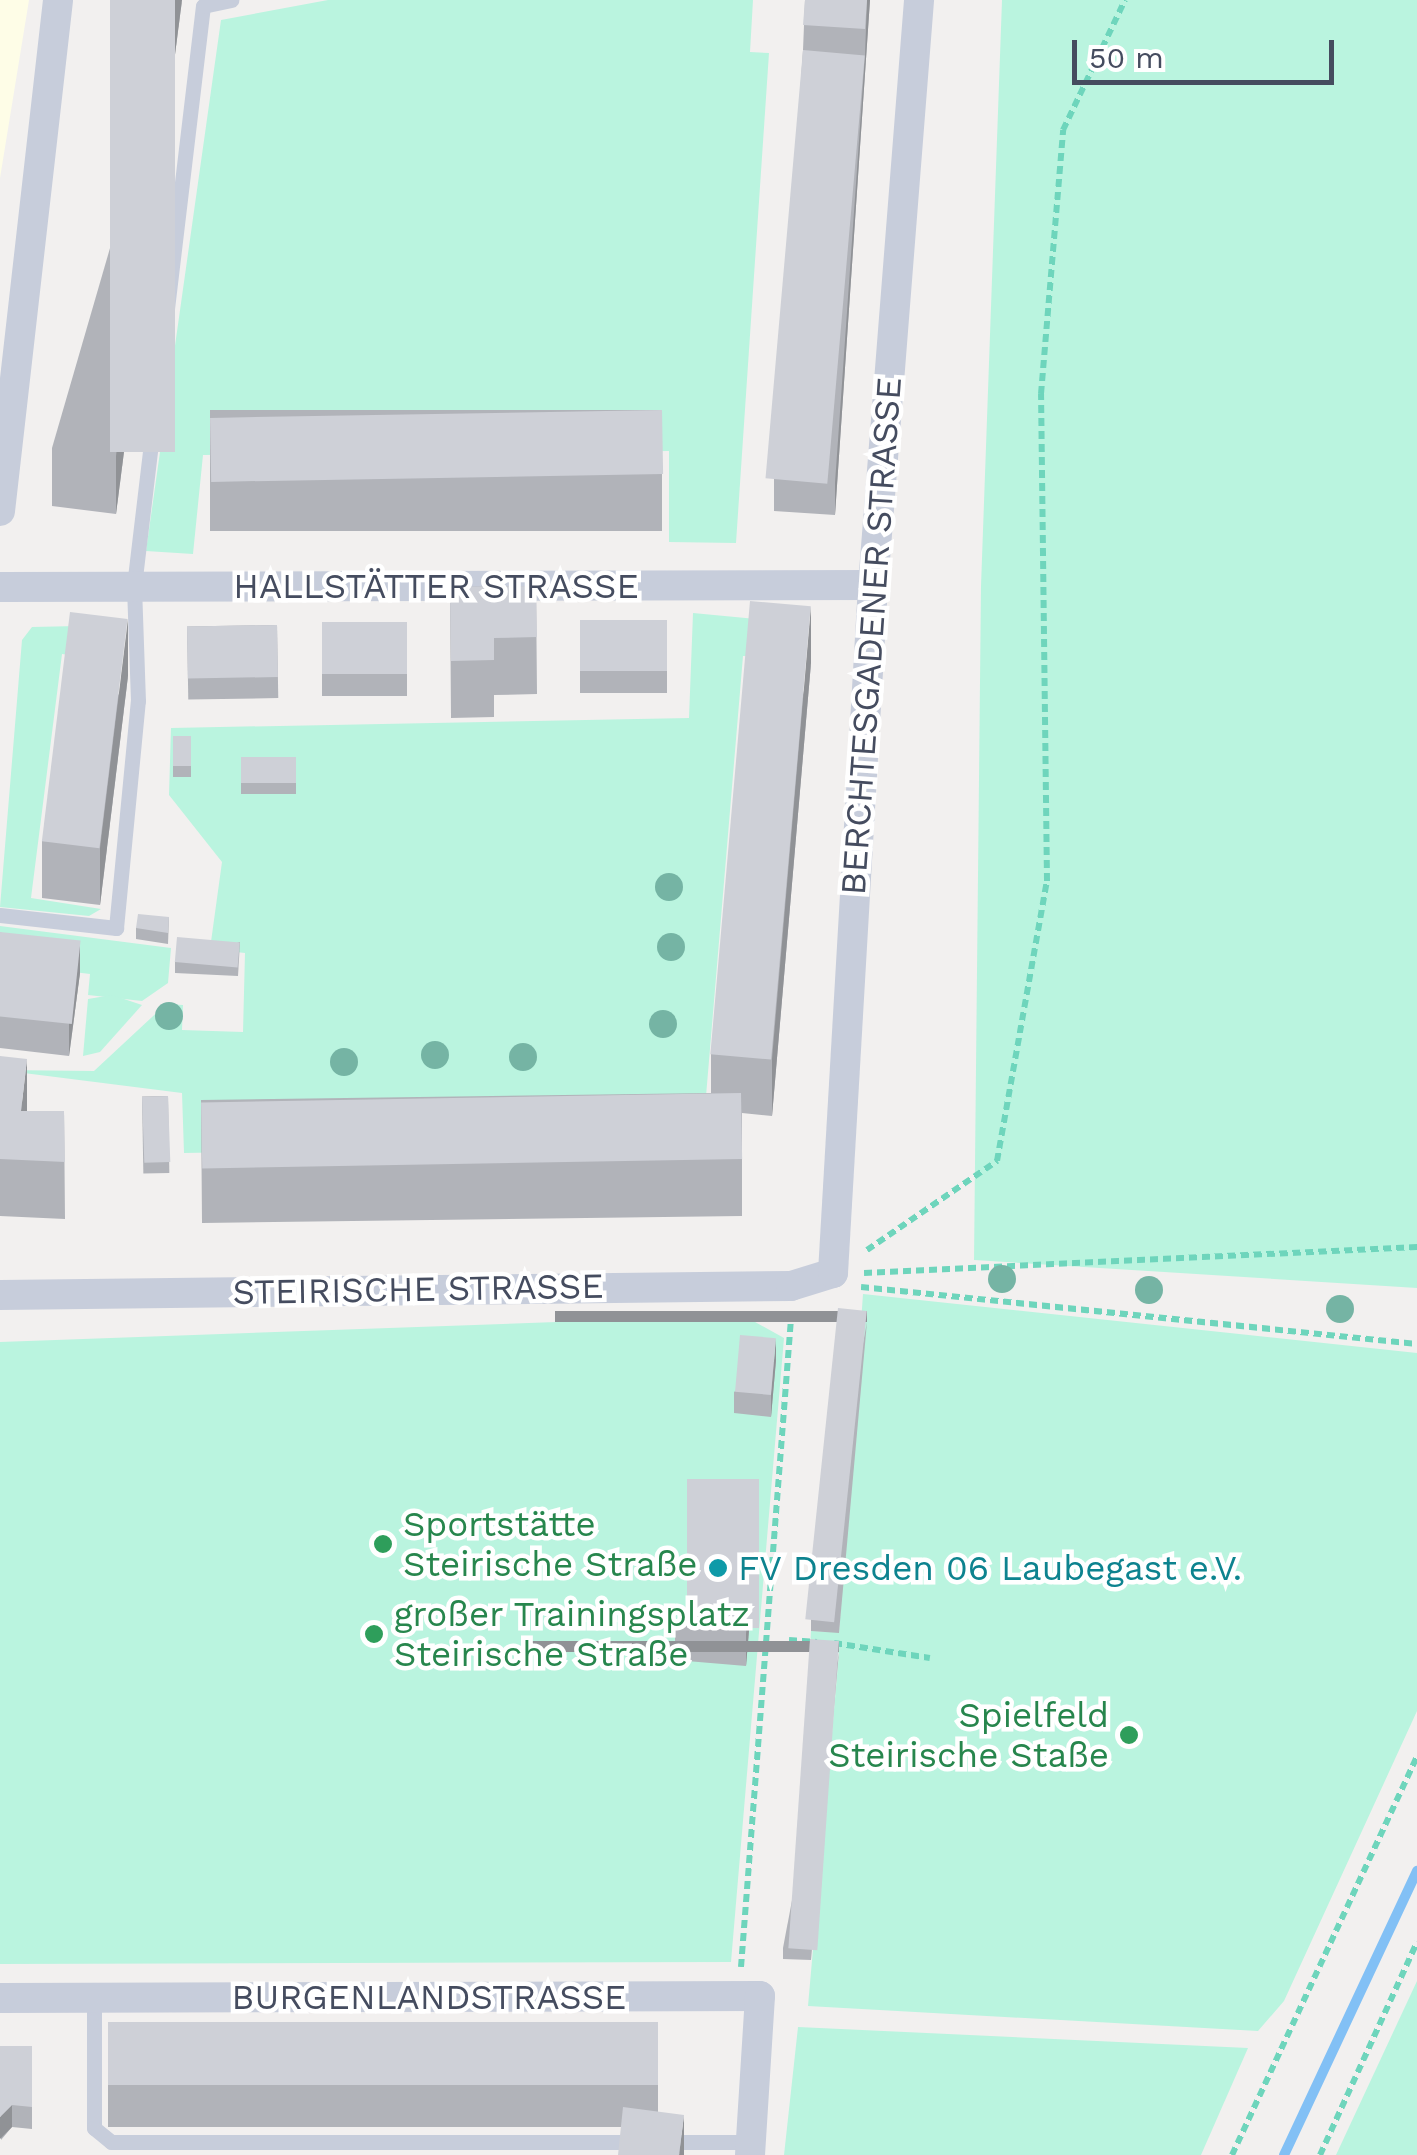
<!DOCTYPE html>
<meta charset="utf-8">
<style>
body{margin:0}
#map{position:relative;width:1417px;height:2155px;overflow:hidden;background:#f2f0ef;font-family:"Work Sans",sans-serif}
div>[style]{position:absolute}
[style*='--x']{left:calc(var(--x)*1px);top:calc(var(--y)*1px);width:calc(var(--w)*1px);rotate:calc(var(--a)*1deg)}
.commercial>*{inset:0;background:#fefde7}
.green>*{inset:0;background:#baf4df}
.stream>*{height:10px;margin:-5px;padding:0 5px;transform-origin:5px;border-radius:5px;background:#82c0f5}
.path>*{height:6px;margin-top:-3px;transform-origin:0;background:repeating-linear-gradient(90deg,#6ed5bc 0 8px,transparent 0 13px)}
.service>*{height:15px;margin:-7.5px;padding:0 7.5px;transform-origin:7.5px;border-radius:7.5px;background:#c7cddb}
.minor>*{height:30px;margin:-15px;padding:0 15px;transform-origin:15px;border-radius:15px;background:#c7cddb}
.trees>*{width:28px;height:28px;margin:-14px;border-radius:50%;background:#75b4a4}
.wall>*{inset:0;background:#b1b3b9;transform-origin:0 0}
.shaded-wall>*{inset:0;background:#909296;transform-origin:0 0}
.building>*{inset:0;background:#ced0d7;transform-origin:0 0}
.dots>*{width:28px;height:28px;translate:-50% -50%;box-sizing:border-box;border:5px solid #fff;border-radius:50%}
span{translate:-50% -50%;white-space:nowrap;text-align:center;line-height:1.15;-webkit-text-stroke:9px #fff;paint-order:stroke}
.street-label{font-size:35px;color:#454c5f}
.leisure-label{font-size:35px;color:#27864d}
.left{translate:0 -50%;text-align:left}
.right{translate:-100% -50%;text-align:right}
.culture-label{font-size:35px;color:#0d838f}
.scale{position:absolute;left:1072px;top:40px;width:262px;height:45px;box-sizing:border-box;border:5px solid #454c5f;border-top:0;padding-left:12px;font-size:30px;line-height:35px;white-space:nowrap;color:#454c5f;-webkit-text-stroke:8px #fff;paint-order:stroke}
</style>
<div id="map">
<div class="commercial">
<div style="clip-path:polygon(0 0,29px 0,0 178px)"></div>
</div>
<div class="green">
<div style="clip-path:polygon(328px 0,753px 0,750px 52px,769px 53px,736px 543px,669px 542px,669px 451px,203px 455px,193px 554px,146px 551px,221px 20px)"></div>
<div style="clip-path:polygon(1002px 0,1417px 0,1417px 1288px,974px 1260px,981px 586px)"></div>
<div style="clip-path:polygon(693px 613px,797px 623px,796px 657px,743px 656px,702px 1144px,184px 1153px,182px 1093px,0 1070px,94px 1071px,166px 1004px,183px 1005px,182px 1030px,243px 1032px,245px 953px,210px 949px,222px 862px,169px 795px,171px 728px,689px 718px)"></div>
<div style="clip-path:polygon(124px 625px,122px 661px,62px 654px,31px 898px,101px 909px,89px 916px,0 907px,22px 640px,32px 627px)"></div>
<div style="clip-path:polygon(0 926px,171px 948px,168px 983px,142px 1001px,88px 995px,90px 974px,0 963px)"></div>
<div style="clip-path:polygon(112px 995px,142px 1005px,100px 1052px,83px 1056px,88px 999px)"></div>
<div style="clip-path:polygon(863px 1294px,1417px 1353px,1417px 1711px,1284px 2001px,1258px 2031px,808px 2006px,839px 1653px,810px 1650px,811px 1631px,839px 1632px)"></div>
<div style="clip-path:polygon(668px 1318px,748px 1318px,784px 1338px,731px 1962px,0 1964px,0 1342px)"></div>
<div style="clip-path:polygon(1417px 1981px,1417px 2155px,1336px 2155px)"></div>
<div style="clip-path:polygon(798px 2027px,1248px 2048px,1201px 2155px,784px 2155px)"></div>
</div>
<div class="stream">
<div style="--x:1284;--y:2155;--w:314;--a:-64.9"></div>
</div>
<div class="path">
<div style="--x:867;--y:1250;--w:158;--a:-34.4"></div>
<div style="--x:997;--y:1161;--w:284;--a:-79.9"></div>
<div style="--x:1047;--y:881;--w:487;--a:-90.7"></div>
<div style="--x:1041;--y:394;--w:265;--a:-85.2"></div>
<div style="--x:1063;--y:130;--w:144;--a:-64.5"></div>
<div style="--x:864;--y:1273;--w:554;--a:-2.69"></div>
<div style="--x:861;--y:1287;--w:559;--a:5.85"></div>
<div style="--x:789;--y:1640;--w:28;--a:4"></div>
<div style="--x:834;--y:1643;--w:97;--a:8.9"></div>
<div style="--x:741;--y:1967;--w:651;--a:-85.59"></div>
<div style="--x:1232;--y:2155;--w:439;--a:-65.1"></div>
<div style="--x:1320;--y:2155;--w:234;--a:-65.5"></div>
</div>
<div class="service">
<div style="--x:0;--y:915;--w:117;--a:6.4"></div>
<div style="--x:116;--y:928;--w:228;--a:-84.5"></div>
<div style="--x:138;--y:701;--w:115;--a:-92"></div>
<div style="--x:134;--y:586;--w:584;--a:-83.22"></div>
<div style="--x:203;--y:6;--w:29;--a:-12"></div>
<div style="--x:94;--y:1998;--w:130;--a:90"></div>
<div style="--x:94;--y:2128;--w:22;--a:39"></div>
<div style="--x:111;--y:2142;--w:526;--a:0"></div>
<div style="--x:665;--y:2142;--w:86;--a:0"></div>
</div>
<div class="minor">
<div style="--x:0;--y:511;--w:514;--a:-83.52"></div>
<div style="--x:0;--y:587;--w:873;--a:-0.13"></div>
<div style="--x:0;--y:1295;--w:791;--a:-0.65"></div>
<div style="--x:791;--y:1286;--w:44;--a:-17.2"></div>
<div style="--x:833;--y:1273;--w:689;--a:-86.67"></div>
<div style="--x:873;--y:585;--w:587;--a:-85.5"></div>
<div style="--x:0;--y:1998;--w:760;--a:-0.15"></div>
<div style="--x:760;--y:1996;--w:159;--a:93.6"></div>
</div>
<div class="trees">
<div style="left:669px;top:887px"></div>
<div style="left:671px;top:947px"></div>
<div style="left:169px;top:1016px"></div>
<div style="left:663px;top:1024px"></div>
<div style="left:435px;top:1055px"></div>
<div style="left:523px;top:1057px"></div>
<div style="left:344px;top:1062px"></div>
<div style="left:1002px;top:1279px"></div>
<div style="left:1149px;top:1290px"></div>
<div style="left:1340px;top:1309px"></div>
</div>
<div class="wall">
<div style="clip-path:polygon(182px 0,116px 514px,52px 506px,52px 448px)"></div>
<div style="clip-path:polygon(805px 0,870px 0,835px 515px,774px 511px,774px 479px,803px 50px)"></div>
<div style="left:662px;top:410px;width:121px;height:452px;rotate:90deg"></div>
<div style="clip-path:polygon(536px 586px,537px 694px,494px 695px,494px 717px,451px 718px,450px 587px)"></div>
<div style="left:580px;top:620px;width:87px;height:73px"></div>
<div style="left:407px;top:622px;width:74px;height:85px;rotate:90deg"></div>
<div style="left:277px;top:625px;width:73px;height:90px;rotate:89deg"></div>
<div style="clip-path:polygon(811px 663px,772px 1116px,742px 1113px,742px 1216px,202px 1223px,201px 1100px,711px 1093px,711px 1054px)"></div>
<div style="clip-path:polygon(128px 676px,100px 905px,42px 898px,42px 841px)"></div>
<div style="left:173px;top:736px;width:18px;height:41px"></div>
<div style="left:296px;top:757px;width:37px;height:55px;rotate:90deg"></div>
<div style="clip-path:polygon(169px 917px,168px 944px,136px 939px,136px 928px)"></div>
<div style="clip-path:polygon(0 932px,80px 973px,69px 1056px,0 1048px)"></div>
<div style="clip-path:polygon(240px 942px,238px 976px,175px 973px,175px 962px)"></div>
<div style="clip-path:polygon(0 1056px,27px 1111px,64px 1111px,65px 1219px,0 1216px)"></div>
<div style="left:168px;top:1096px;width:77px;height:26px;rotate:89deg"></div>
<div style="clip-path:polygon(867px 1322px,839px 1633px,811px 1631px,811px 1620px)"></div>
<div style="clip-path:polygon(776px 1360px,771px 1417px,734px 1413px,734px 1392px)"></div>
<div style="clip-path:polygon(759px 1511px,746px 1666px,675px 1660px,675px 1628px)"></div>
<div style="clip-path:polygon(839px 1652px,811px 1960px,783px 1959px,783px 1948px)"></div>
<div style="clip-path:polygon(658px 2022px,658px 2112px,684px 2155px,621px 2127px,108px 2127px,108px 2023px)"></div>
<div style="clip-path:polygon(0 2046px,32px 2046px,32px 2129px,12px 2127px,1px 2140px)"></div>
</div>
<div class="shaded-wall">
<div style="clip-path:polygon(175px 0,182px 0,116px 514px,116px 456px)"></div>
<div style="clip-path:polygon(867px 0,870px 0,835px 515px,835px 483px,865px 55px)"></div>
<div style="clip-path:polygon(811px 606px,811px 663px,772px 1116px,772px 1059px)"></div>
<div style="clip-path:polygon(128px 619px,128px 676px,100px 905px,100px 848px)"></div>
<div style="clip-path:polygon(80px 941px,80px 973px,69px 1056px,69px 1024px)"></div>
<div style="clip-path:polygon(27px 1059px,27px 1116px,21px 1111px)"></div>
<div style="left:867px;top:1311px;width:11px;height:312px;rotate:90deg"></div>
<div style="clip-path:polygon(776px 1338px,776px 1360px,771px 1417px,771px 1395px)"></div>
<div style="clip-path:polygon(759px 1479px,759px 1511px,746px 1666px,746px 1634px)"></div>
<div style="left:839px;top:1641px;width:11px;height:309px;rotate:90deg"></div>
<div style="clip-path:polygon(12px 2105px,12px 2127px,0 2139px,0 2117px)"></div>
<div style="clip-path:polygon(684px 2115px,684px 2155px,679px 2155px)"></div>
</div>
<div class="building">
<div style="left:110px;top:0;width:65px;height:452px"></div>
<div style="clip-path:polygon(805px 0,867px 0,865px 29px,803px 25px)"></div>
<div style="left:803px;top:50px;width:62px;height:430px;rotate:5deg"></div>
<div style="left:662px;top:410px;width:64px;height:452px;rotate:89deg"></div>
<div style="clip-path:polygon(536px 586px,537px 637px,494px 638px,494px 660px,451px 661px,450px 587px)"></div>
<div style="left:750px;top:601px;width:61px;height:455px;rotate:5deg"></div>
<div style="left:70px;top:612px;width:58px;height:231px;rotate:7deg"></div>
<div style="left:580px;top:620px;width:87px;height:51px"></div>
<div style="left:407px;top:622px;width:52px;height:85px;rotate:90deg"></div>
<div style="left:277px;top:625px;width:52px;height:90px;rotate:89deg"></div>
<div style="left:173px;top:736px;width:18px;height:30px"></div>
<div style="left:296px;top:757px;width:26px;height:55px;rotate:90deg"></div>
<div style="clip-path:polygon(138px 914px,169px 917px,168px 933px,136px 928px)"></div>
<div style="left:0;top:932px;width:81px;height:84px;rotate:6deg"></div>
<div style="left:177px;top:937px;width:63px;height:25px;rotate:5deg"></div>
<div style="clip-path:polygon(0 1056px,27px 1059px,21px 1111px,64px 1111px,65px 1162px,0 1159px)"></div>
<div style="left:741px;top:1093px;width:66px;height:540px;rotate:89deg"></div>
<div style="left:168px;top:1096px;width:66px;height:26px;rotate:88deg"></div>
<div style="left:838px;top:1308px;width:29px;height:313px;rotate:6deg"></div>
<div style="left:740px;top:1335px;width:36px;height:57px;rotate:5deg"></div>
<div style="left:687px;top:1479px;width:72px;height:149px"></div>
<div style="left:810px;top:1639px;width:29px;height:310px;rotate:4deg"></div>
<div style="left:658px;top:2022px;width:63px;height:550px;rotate:90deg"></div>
<div style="clip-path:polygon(0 2046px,32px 2046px,32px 2107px,12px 2105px,0 2117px)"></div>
<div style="clip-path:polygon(623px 2107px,684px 2115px,679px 2155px,618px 2155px)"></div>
</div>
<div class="dots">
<div style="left:383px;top:1544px;background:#2e9e5b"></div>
<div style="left:718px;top:1568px;background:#0f9aa8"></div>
<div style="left:374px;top:1634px;background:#2e9e5b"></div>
<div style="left:1129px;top:1735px;background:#2e9e5b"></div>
</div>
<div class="street-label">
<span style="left:436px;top:586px">HALLSTÄTTER STRASSE</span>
<span style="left:871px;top:636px;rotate:-86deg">BERCHTESGADENER STRASSE</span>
<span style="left:418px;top:1289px;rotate:-1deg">STEIRISCHE STRASSE</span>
<span style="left:429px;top:1997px">BURGENLANDSTRASSE</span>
</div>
<div class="leisure-label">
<span class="left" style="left:403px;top:1544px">Sportstätte<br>Steirische Straße</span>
<span class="left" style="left:394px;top:1634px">großer Trainingsplatz<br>Steirische Straße</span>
<span class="right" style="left:1109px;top:1735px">Spielfeld<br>Steirische Staße</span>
</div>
<div class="culture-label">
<span class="left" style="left:738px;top:1568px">FV Dresden 06 Laubegast e.V.</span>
</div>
<div class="scale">50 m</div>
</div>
